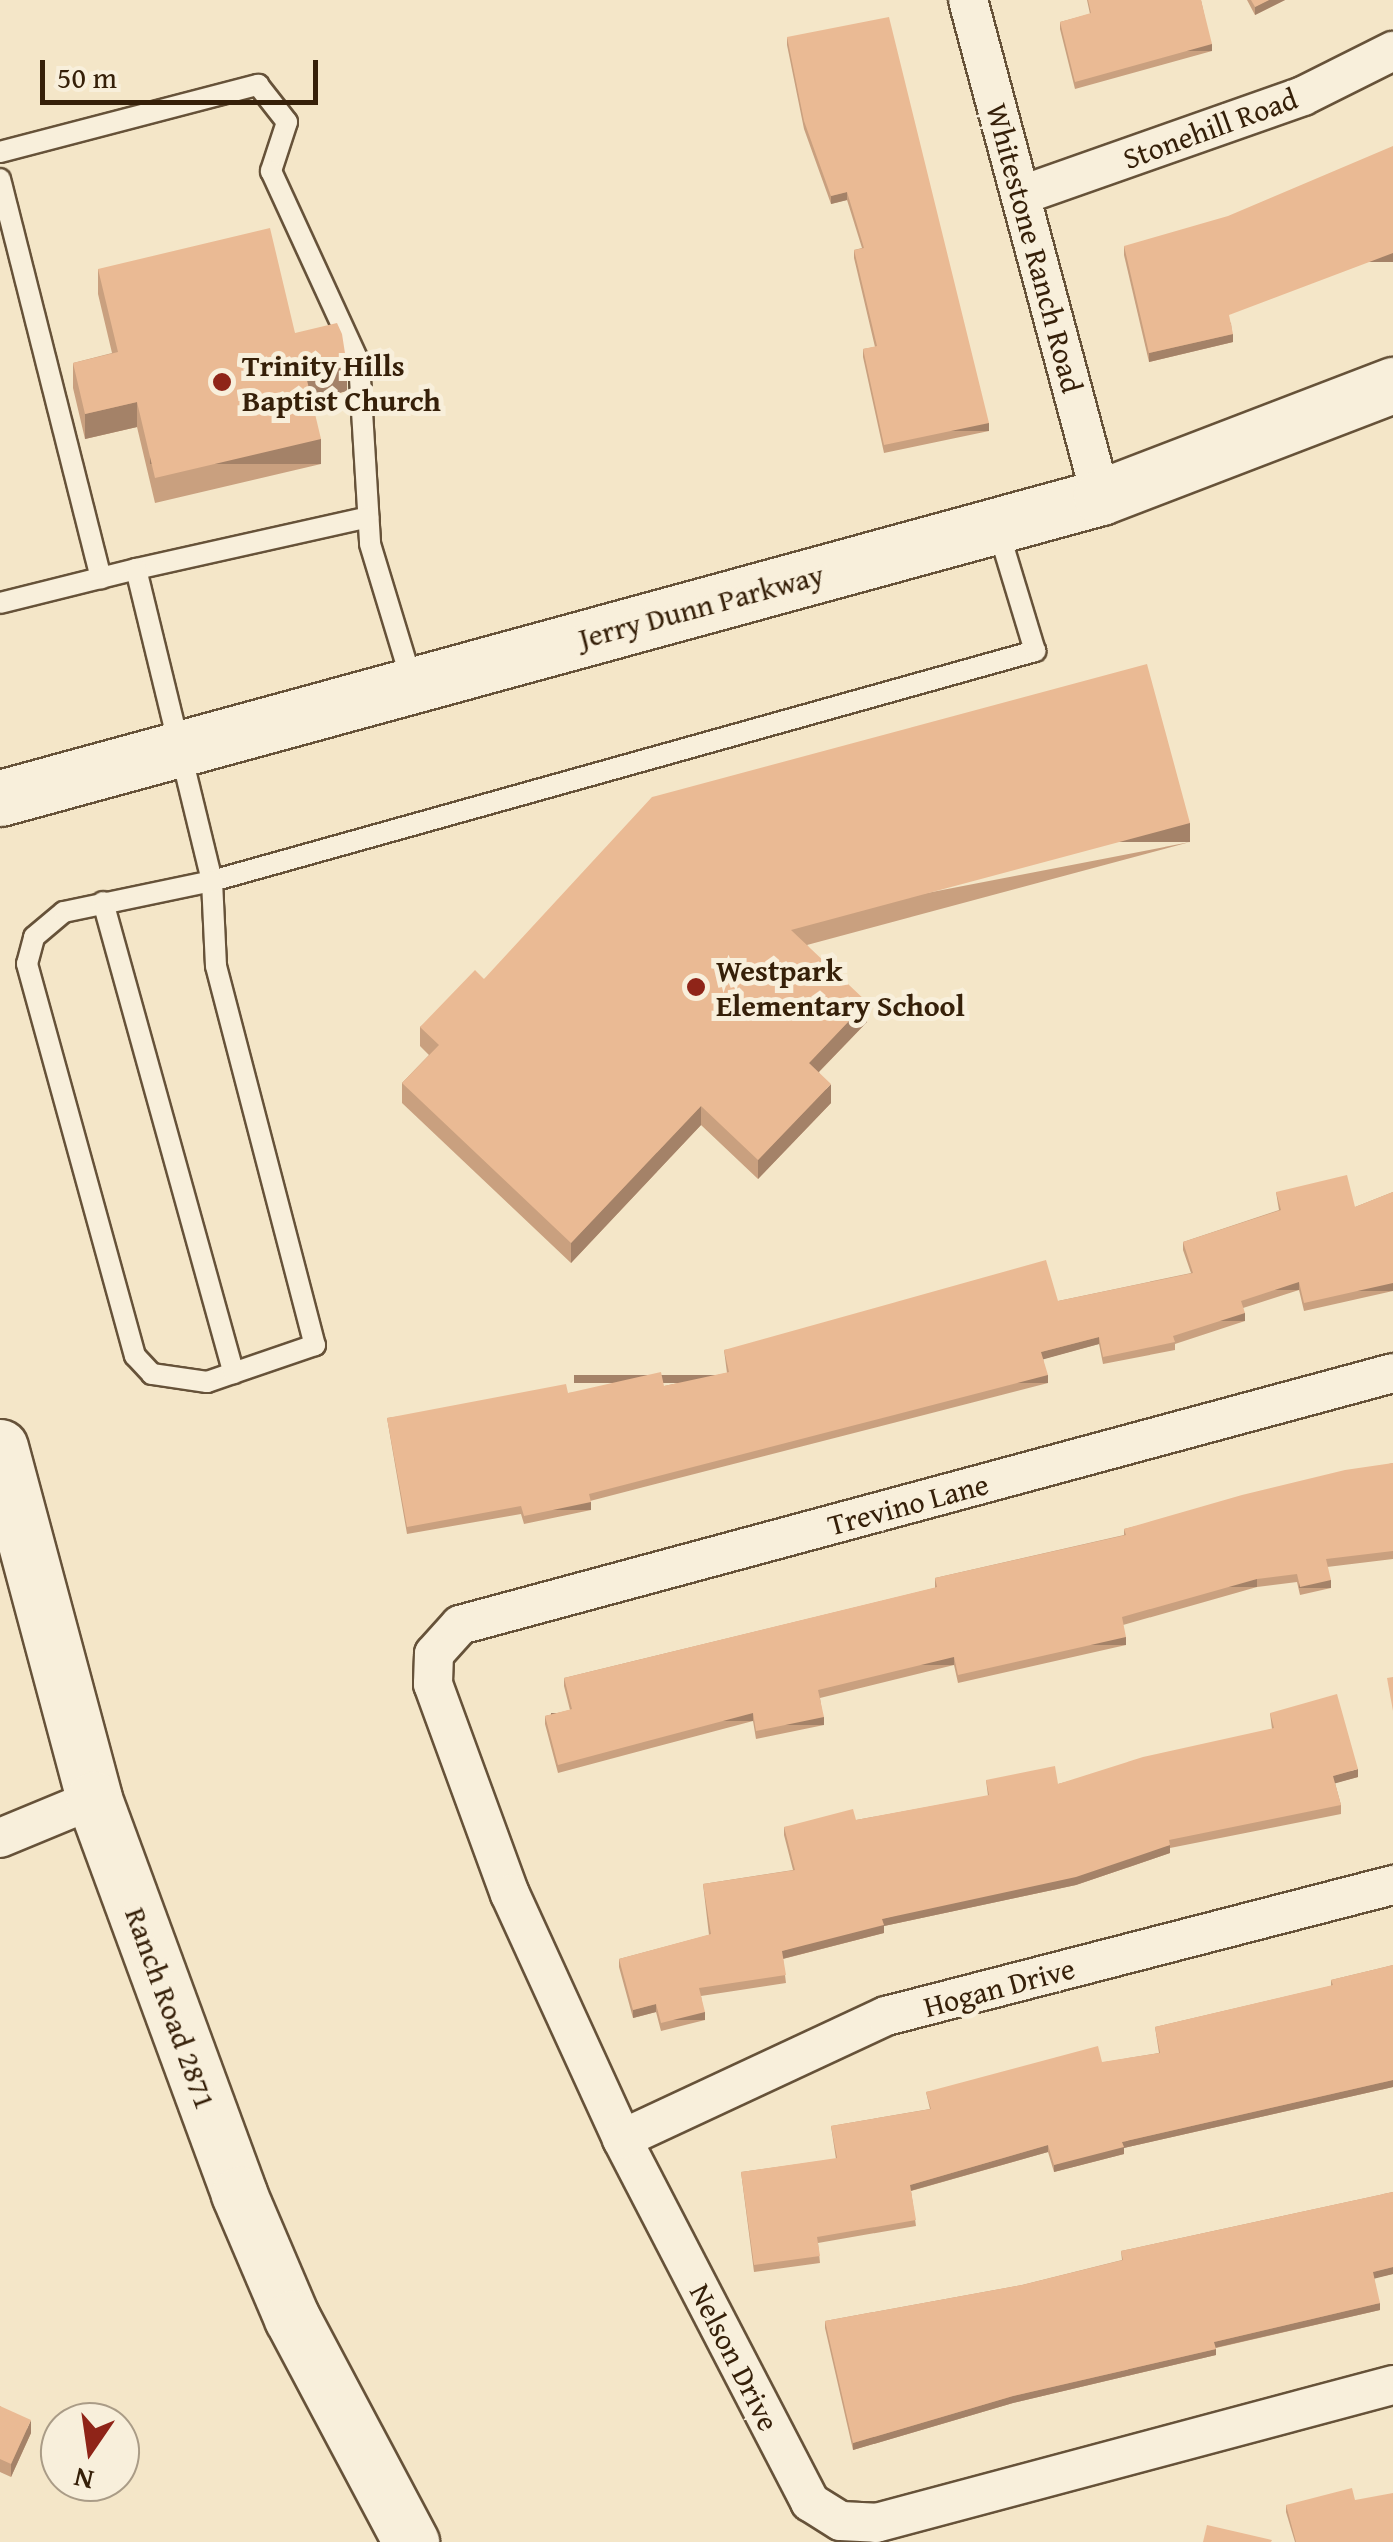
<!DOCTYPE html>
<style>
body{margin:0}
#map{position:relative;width:1393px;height:2542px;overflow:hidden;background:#f4e6c8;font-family:"Gentium Book Plus",serif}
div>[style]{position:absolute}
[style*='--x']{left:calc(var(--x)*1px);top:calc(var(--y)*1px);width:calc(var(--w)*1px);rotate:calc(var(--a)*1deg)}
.roads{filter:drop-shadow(2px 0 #665239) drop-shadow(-2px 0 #665239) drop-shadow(0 2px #665239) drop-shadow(0 -2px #665239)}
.lane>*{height:20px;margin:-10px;padding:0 10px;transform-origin:10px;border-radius:10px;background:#f8efdb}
.street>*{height:38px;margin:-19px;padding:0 19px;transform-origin:19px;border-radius:19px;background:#f8efdb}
.secondary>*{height:55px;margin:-27.5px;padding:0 27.5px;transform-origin:27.5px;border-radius:27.5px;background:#f8efdb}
.wall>*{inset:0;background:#c9a07f}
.shaded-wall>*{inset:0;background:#a48268;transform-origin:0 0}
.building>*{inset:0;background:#eaba94}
.dots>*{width:28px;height:28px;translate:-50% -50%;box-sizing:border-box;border:5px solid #f8efdb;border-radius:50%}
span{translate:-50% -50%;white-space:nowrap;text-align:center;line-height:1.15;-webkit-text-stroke:10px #f8efdb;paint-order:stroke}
.street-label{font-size:30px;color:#362009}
.poi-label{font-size:30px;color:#362009;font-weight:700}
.left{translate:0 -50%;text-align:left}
.north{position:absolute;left:40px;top:2402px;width:100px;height:100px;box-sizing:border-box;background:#f8efdb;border:2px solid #aa9c87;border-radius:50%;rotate:193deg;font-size:28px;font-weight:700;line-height:40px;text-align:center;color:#362009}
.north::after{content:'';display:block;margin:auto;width:35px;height:45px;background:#8f2418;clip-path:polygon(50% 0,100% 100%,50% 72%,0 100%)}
.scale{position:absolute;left:40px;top:60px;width:278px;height:45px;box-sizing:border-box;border:5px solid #362009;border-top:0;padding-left:12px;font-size:30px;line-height:35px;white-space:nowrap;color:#362009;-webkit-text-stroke:8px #f8efdb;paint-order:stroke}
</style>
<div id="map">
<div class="roads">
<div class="lane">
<div style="--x:0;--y:152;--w:267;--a:-14.6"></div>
<div style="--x:258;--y:85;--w:47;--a:51.9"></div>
<div style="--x:287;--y:122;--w:52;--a:108.1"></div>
<div style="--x:271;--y:171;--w:210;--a:65.3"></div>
<div style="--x:359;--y:362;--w:182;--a:86.5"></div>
<div style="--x:370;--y:544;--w:144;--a:73.1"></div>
<div style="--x:0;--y:179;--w:412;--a:75.8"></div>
<div style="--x:136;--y:569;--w:238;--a:-12.6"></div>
<div style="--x:0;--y:603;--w:140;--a:-14"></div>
<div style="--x:136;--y:569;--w:321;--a:76.3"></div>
<div style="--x:212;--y:881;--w:855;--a:-15.61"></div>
<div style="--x:1035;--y:651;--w:131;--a:-106.9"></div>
<div style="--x:212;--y:881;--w:85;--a:87.3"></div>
<div style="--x:216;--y:966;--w:392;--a:75.4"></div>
<div style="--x:315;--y:1345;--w:114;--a:161.1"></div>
<div style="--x:207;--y:1382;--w:56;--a:-171.7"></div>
<div style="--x:152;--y:1374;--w:25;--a:-133"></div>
<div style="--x:135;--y:1356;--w:407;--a:-105.4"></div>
<div style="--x:27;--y:964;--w:28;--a:-75"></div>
<div style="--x:34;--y:937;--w:39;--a:-40"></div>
<div style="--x:64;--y:912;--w:151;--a:-11.8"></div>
<div style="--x:103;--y:902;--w:489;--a:74.5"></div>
</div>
<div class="street">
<div style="--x:968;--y:0;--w:514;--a:75.02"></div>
<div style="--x:1022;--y:195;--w:298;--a:-19.4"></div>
<div style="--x:1303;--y:96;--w:101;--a:-26.6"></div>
<div style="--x:1393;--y:1373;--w:966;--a:164.89"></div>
<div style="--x:460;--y:1625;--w:39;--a:132"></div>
<div style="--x:434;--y:1654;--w:30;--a:92"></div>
<div style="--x:433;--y:1684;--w:224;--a:69.9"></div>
<div style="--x:510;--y:1894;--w:269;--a:65.4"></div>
<div style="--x:622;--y:2139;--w:409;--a:62.6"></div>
<div style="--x:810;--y:2502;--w:36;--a:32"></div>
<div style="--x:841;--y:2521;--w:35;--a:3"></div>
<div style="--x:876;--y:2523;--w:535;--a:-14.95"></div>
<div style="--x:0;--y:1838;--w:102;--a:-22.5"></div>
<div style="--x:622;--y:2139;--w:291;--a:-25"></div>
<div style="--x:886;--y:2016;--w:524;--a:-14.49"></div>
</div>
<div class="secondary">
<div style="--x:0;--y:798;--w:1141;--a:-15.29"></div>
<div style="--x:1101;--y:497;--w:313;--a:-21"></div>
<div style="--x:0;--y:1447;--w:364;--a:75"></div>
<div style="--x:94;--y:1799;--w:421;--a:69.8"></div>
<div style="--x:239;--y:2194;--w:135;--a:66.9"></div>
<div style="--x:292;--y:2318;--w:254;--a:62"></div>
</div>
</div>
<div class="wall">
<div style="clip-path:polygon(1087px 0,1201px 0,1212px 51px,1075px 89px,1060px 29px,1060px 22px,1090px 14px)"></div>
<div style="clip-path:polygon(1247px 0,1285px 0,1255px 15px)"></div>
<div style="clip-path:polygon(787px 37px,989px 431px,884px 453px,863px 357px,863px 349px,875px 347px,854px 258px,854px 250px,862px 248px,847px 200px,831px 204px,804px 129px,787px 45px)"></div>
<div style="clip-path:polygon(1124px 246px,1231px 323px,1233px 342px,1149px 362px,1124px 255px)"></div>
<div style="clip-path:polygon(98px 269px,295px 333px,347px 391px,311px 400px,321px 464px,155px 503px,137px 427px,85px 439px,73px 388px,73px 363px,112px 353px,98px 294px)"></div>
<div style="clip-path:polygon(1190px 842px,807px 945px,867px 1022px,819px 1072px,831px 1103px,758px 1179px,701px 1125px,571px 1263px,402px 1103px,402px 1083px,429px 1055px,420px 1046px,420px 1027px,484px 979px)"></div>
<div style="clip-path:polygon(1276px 1192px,1355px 1207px,1393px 1192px,1393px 1291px,1304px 1311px,1299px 1290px,1243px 1308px,1245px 1321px,1175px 1344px,1175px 1350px,1103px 1364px,1099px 1344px,1043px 1359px,1048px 1383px,590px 1501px,591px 1510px,524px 1524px,521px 1514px,407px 1534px,387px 1418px,568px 1393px,664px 1386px,727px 1373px,724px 1350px,1058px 1301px,1191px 1273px,1183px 1250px,1183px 1242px,1279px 1210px)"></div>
<div style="clip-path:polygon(1393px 1463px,1393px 1559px,1327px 1567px,1331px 1588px,1300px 1595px,1297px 1582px,1257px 1587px,1123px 1625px,1126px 1645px,958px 1683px,954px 1665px,820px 1698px,824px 1725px,756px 1739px,753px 1721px,558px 1773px,545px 1724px,545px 1716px,570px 1710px,564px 1686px,564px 1678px,935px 1588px,935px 1578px,1124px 1535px,1124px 1529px)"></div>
<div style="clip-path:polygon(1270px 1713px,1358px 1777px,1335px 1783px,1341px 1805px,1341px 1814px,1170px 1848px,1170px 1853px,1076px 1885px,884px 1926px,884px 1933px,783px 1959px,786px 1983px,701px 1996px,705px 2020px,661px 2031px,656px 2012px,633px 2018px,619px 1967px,619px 1959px,709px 1935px,703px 1884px,793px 1870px,784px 1835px,784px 1827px,856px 1820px,988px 1796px,986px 1780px,1058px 1784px,1272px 1729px)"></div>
<div style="clip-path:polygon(1393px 1965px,1393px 2087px,1124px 2148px,1124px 2154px,1054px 2172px,1048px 2152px,911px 2191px,916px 2226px,818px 2243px,820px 2263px,754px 2272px,741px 2172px,836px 2159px,831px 2126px,930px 2109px,926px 2092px,1159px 2053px,1155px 2027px,1331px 1986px,1331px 1980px)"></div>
<div style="clip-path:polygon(1393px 2192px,1393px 2274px,1374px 2278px,1380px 2310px,1216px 2348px,1216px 2355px,1013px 2403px,853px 2450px,825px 2328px,825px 2321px,1022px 2285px,1122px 2260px,1121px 2251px)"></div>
<div style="clip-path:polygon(0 2406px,31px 2433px,11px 2477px,0 2472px)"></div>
<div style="clip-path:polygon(1355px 2500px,1393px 2542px,1295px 2542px,1286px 2512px,1286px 2505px)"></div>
</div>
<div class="shaded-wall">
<div style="clip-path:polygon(1269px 0,1285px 0,1255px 15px,1255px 7px)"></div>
<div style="left:1212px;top:44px;width:7px;height:142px;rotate:90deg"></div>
<div style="clip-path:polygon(847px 192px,847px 200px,831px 204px,831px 196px)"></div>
<div style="left:1393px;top:253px;width:9px;height:175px;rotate:90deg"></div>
<div style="clip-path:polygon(1233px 334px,1233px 342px,1149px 362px,1149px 353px)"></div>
<div style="clip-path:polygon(347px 366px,347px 391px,306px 401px,306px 376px)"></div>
<div style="clip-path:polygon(137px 402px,137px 427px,85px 439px,85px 414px)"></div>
<div style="left:989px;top:423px;width:8px;height:107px;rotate:90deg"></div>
<div style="left:321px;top:439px;width:25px;height:171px;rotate:90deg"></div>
<div style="left:1190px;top:823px;width:19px;height:413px;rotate:90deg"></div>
<div style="clip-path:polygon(867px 1002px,867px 1022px,809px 1082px,809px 1063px)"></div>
<div style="clip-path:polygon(831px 1084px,831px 1103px,758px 1179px,758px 1160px)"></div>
<div style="clip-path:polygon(701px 1106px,701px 1125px,571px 1263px,571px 1243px)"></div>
<div style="left:1299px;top:1282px;width:8px;height:61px;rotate:90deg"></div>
<div style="left:1393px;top:1283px;width:8px;height:91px;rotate:90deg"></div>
<div style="left:1245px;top:1313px;width:8px;height:76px;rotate:90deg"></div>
<div style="clip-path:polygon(1099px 1337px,1099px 1344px,1041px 1360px,1041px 1352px)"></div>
<div style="left:1048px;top:1375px;width:8px;height:474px;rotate:90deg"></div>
<div style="left:591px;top:1502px;width:8px;height:68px;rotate:90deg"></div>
<div style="left:1257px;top:1579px;width:8px;height:140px;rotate:90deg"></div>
<div style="left:1331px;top:1580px;width:8px;height:32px;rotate:90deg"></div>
<div style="left:1126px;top:1637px;width:8px;height:172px;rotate:90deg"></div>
<div style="left:954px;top:1657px;width:8px;height:140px;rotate:90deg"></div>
<div style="left:753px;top:1713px;width:8px;height:202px;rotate:90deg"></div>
<div style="left:824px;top:1717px;width:8px;height:69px;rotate:90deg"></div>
<div style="clip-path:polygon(1358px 1769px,1358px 1777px,1333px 1784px,1333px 1776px)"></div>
<div style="clip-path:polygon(1170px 1845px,1170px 1853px,1076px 1885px,884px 1926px,884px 1933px,782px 1959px,782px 1951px,882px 1919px)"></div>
<div style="clip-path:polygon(656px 2004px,656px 2012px,633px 2018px,633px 2010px)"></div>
<div style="left:705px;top:2012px;width:8px;height:45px;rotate:90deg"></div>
<div style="clip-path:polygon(1393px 2080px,1393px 2087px,1124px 2148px,1124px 2154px,1054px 2172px,1054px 2165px,1122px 2142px)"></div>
<div style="clip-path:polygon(1048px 2145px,1048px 2152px,910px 2191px,910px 2185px)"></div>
<div style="clip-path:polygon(1393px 2267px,1393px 2274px,1373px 2279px,1373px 2272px)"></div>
<div style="clip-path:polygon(1380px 2303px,1380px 2310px,1214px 2348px,1214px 2342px)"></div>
<div style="clip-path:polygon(1216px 2349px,1216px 2355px,1013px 2403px,853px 2450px,853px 2443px,1013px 2396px)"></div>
<div style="clip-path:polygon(31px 2420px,31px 2433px,11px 2477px,11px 2464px)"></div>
</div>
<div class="building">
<div style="clip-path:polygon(1088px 0,1201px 0,1212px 44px,1075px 82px,1060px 22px,1091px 13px)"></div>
<div style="clip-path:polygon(1251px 0,1269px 0,1255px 7px)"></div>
<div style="clip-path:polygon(889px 17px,989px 423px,884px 445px,863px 349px,877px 346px,854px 250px,864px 248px,847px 192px,831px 196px,804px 121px,787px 37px)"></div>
<div style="clip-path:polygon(1393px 146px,1393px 253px,1229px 315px,1233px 334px,1149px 353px,1124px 246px,1228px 216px)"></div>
<div style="clip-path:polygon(270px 228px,295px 333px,337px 323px,342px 334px,347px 366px,306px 376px,321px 439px,155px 478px,137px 402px,85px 414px,73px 363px,118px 352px,98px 269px)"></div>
<div style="clip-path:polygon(1147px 664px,1190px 823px,791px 930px,867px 1002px,809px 1063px,831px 1084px,758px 1160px,701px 1106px,571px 1243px,402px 1083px,439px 1045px,420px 1027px,475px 970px,484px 979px,652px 797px)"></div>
<div style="clip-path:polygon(1347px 1175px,1355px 1207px,1393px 1192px,1393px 1283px,1304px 1303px,1299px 1282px,1241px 1301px,1245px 1313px,1173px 1336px,1175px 1342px,1103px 1357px,1099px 1337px,1041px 1352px,1048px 1375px,589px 1494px,591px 1502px,524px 1516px,521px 1506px,407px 1527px,387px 1418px,566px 1384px,568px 1393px,661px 1372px,664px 1386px,729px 1372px,724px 1350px,1046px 1260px,1058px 1301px,1193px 1273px,1183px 1242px,1281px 1210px,1276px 1192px)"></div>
<div style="clip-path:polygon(1393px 1463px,1393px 1551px,1326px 1559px,1331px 1580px,1300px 1587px,1297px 1574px,1257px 1579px,1122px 1617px,1126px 1637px,958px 1675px,954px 1657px,818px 1690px,824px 1717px,756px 1731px,753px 1713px,558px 1765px,545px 1716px,572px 1709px,564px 1678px,937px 1587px,935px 1578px,1126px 1535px,1124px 1529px,1242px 1495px,1345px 1470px)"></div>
<div style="clip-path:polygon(1393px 1677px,1393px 1711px,1387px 1678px)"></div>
<div style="clip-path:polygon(1337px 1694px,1358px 1769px,1333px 1776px,1341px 1805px,1169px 1840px,1170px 1845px,1076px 1877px,882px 1919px,884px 1925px,782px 1951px,786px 1975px,699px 1988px,705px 2012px,661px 2023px,656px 2004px,633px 2010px,619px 1959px,711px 1934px,703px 1884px,795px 1870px,784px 1827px,853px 1809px,856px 1820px,989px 1795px,986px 1780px,1055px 1766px,1058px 1784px,1143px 1757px,1274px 1728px,1270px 1713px)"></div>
<div style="clip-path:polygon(1393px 1965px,1393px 2080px,1122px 2142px,1124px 2147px,1054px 2165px,1048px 2145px,910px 2185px,916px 2220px,817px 2237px,820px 2256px,754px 2265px,741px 2172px,837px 2158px,831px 2126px,931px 2109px,926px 2092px,1098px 2046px,1102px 2062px,1160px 2053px,1155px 2027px,1333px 1985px,1331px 1980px)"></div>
<div style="clip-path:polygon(1393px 2192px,1393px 2267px,1373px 2272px,1380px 2303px,1214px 2342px,1216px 2349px,1013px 2396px,853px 2443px,825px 2321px,1022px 2285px,1123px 2260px,1121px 2251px)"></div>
<div style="clip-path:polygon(0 2406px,31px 2420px,11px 2464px,0 2459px)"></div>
<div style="clip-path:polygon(1352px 2488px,1355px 2500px,1393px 2493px,1393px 2542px,1296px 2542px,1286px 2505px)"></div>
<div style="clip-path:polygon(1207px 2525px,1272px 2540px,1271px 2542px,1203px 2542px)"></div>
</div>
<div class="dots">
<div style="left:222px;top:382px;background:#8f2418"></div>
<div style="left:696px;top:987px;background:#8f2418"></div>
</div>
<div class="street-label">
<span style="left:1210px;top:128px;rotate:-20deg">Stonehill Road</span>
<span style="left:1035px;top:248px;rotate:75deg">Whitestone Ranch Road</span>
<span style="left:701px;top:606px;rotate:-15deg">Jerry Dunn Parkway</span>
<span style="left:908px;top:1504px;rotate:-15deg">Trevino Lane</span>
<span style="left:999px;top:1987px;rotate:-15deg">Hogan Drive</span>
<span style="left:171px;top:2008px;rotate:70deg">Ranch Road 2871</span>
<span style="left:735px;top:2357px;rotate:63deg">Nelson Drive</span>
</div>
<div class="poi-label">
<span class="left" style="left:242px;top:382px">Trinity Hills<br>Baptist Church</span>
<span class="left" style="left:716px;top:987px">Westpark<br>Elementary School</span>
</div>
<div class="north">N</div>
<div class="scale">50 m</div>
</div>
